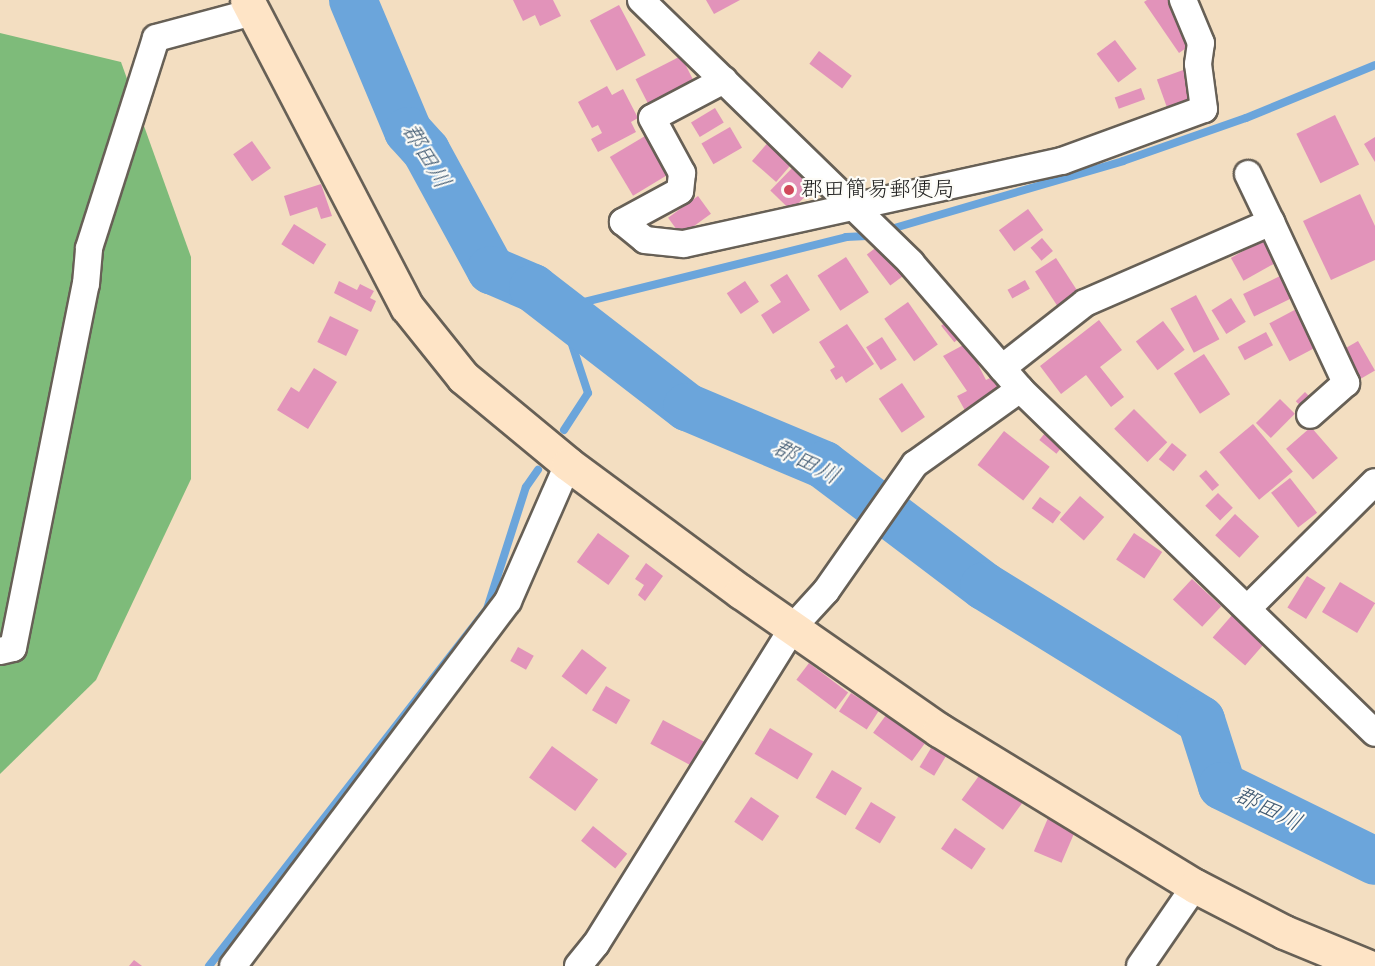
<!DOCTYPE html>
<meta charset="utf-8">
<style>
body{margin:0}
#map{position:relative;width:1375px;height:966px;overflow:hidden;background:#f3dec1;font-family:"Comic Neue","Klee One",sans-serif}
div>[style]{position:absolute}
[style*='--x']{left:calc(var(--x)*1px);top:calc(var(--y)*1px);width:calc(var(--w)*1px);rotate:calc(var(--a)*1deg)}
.forest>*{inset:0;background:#7ebb7a}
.stream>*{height:8px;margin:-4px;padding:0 4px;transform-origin:4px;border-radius:4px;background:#6ba5db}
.river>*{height:48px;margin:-24px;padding:0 24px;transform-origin:24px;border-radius:24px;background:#6ba5db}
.building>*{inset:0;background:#e293ba;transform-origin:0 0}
.roads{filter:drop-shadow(2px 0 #676056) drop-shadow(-2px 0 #676056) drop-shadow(0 2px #676056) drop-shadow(0 -2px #676056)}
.street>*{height:26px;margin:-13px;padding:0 13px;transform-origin:13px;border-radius:13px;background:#fff}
.secondary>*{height:33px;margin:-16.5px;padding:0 16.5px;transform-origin:16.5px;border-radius:16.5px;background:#fee4c6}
.dots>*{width:16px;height:16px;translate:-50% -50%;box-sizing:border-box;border:3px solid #fdfcf7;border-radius:50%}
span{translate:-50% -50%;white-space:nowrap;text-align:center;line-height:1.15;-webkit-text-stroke:4.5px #fdfcf7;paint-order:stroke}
.poi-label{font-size:22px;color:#1c1c1c}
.left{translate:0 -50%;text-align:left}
.water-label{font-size:24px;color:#405a72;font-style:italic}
</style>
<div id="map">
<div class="forest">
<div style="clip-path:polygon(0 33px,121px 62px,191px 257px,191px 479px,96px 680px,0 774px)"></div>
</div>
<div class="stream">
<div style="--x:564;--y:430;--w:44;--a:-57"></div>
<div style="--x:588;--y:393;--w:89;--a:-108.2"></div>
<div style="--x:560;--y:308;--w:295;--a:-13.9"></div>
<div style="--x:846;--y:237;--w:21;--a:-3"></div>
<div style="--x:867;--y:236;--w:267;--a:-16.3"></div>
<div style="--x:1123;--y:161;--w:130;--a:-19.3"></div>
<div style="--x:1246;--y:118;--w:139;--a:-22.3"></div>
<div style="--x:209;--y:966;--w:452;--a:-52.1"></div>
<div style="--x:487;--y:609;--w:128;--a:-72.3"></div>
<div style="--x:526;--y:487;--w:21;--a:-55"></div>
</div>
<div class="river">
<div style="--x:353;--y:0;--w:142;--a:67.2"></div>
<div style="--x:408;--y:131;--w:27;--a:48"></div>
<div style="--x:426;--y:151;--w:136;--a:61.4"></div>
<div style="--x:491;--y:270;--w:46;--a:23.2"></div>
<div style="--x:533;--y:288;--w:195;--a:37.7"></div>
<div style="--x:687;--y:407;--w:149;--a:22.9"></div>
<div style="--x:824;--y:465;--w:201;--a:37.1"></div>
<div style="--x:984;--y:586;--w:255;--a:31.7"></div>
<div style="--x:1201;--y:720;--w:69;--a:72.3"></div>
<div style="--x:1222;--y:786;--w:170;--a:26.1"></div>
</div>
<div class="building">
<div style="clip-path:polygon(513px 0,553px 0,561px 16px,540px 26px,535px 15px,523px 21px)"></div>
<div style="clip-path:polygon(706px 0,740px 0,714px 14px)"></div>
<div style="clip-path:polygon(1147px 0,1172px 0,1199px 39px,1179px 53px,1144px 2px)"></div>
<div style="left:619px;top:5px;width:57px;height:33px;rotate:62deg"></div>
<div style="left:1115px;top:40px;width:36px;height:23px;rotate:53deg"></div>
<div style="left:819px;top:51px;width:41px;height:16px;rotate:37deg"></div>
<div style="left:681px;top:56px;width:33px;height:51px;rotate:63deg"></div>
<div style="left:1186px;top:69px;width:35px;height:31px;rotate:70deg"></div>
<div style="clip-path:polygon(607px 86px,612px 95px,623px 89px,638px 118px,631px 122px,636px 132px,598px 152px,591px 139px,602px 133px,598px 125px,592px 128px,578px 102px)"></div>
<div style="left:1141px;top:88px;width:12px;height:28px;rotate:70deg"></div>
<div style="left:715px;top:108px;width:17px;height:28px;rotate:59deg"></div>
<div style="left:1335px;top:115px;width:55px;height:43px;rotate:64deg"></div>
<div style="left:730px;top:127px;width:24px;height:33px;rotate:60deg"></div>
<div style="left:645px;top:136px;width:45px;height:41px;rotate:59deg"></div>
<div style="clip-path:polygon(1375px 137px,1375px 162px,1364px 144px)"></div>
<div style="left:771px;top:139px;width:32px;height:29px;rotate:41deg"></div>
<div style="left:252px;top:141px;width:33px;height:23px;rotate:55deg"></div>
<div style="left:796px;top:164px;width:29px;height:37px;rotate:44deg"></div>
<div style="clip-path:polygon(321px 184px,332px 216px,321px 219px,317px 207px,290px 216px,284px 196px)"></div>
<div style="clip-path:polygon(1360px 194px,1375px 226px,1375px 260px,1331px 280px,1303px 221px)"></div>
<div style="left:698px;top:196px;width:22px;height:37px;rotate:54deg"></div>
<div style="left:1028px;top:209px;width:26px;height:36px;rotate:54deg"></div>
<div style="left:294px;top:224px;width:38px;height:24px;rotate:32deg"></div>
<div style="left:1042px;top:238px;width:17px;height:15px;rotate:50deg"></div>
<div style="left:1265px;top:239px;width:26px;height:39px;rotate:61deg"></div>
<div style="left:882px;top:243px;width:39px;height:19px;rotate:53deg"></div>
<div style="left:846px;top:257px;width:42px;height:34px;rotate:57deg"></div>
<div style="left:1056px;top:258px;width:49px;height:25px;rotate:57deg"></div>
<div style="clip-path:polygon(787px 274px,810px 310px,773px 334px,761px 315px,781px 302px,770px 285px)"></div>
<div style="left:1280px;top:276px;width:25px;height:41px;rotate:64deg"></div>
<div style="left:1025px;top:280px;width:10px;height:20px;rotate:61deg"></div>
<div style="clip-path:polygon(339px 281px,357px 290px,360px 284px,374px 291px,370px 298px,376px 301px,371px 312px,334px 293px)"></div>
<div style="left:745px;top:281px;width:25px;height:22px;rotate:56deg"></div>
<div style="left:1196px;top:295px;width:50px;height:29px;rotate:62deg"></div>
<div style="left:1231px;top:298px;width:28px;height:23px;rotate:58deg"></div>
<div style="left:908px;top:302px;width:52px;height:29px;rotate:55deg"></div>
<div style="left:1302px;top:306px;width:43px;height:37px;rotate:62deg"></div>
<div style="left:330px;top:316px;width:32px;height:29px;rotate:26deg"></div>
<div style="left:952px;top:317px;width:21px;height:14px;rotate:51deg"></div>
<div style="clip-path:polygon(1099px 320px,1122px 350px,1100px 367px,1124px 397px,1111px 407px,1086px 375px,1061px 394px,1040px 366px)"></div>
<div style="left:1163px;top:321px;width:36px;height:34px;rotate:53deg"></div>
<div style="clip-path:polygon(847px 324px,874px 364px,846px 383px,842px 376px,836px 380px,830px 370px,835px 367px,819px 342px)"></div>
<div style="left:1266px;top:332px;width:15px;height:32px;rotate:62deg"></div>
<div style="left:882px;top:337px;width:27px;height:19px;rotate:57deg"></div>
<div style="left:1358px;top:341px;width:34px;height:16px;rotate:60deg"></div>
<div style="clip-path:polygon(967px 343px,986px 380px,996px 375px,1006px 393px,967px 414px,957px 396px,967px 391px,943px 356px)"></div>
<div style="left:1204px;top:354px;width:48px;height:36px;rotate:57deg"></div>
<div style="clip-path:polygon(314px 368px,337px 382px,308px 429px,277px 410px,291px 387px,299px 392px)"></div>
<div style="left:902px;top:383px;width:41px;height:28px;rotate:56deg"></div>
<div style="left:1305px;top:392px;width:14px;height:13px;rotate:45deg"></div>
<div style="left:1280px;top:399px;width:21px;height:34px;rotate:45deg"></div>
<div style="left:1134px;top:409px;width:47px;height:28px;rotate:45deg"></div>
<div style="left:1253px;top:424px;width:62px;height:44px;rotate:50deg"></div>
<div style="left:1311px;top:427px;width:41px;height:33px;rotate:49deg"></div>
<div style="left:1004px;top:431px;width:58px;height:43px;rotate:38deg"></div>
<div style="left:1045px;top:433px;width:22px;height:9px;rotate:39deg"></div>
<div style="left:1172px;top:443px;width:19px;height:21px;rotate:39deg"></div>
<div style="left:1206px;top:470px;width:20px;height:9px;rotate:49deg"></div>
<div style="left:1290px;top:478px;width:44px;height:24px;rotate:52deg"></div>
<div style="left:1218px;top:493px;width:21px;height:18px;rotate:45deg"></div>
<div style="left:1080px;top:496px;width:32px;height:31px;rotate:41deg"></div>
<div style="left:1040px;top:497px;width:26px;height:14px;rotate:36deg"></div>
<div style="left:1235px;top:514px;width:33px;height:29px;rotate:43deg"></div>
<div style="left:598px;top:533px;width:39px;height:36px;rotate:36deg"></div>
<div style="left:1134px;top:533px;width:34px;height:32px;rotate:34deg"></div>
<div style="clip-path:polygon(646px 563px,663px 576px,645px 601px,638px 595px,644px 585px,635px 579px)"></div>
<div style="left:1307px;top:576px;width:22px;height:37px;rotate:32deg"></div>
<div style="left:1192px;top:579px;width:40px;height:28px;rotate:43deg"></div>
<div style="left:1340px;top:582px;width:41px;height:35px;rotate:31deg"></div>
<div style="left:1233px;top:614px;width:43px;height:31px;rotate:41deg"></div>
<div style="left:518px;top:647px;width:18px;height:16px;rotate:29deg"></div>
<div style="left:582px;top:649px;width:31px;height:34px;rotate:37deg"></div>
<div style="left:809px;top:663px;width:49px;height:21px;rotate:37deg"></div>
<div style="left:606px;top:686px;width:28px;height:28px;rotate:30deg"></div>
<div style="left:851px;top:693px;width:33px;height:22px;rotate:33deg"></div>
<div style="left:889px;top:711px;width:48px;height:27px;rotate:36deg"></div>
<div style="left:663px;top:720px;width:47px;height:27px;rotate:28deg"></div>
<div style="left:770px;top:728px;width:50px;height:30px;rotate:31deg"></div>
<div style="left:934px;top:743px;width:17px;height:28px;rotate:31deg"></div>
<div style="left:552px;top:746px;width:57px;height:39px;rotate:36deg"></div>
<div style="left:832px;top:770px;width:35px;height:32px;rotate:31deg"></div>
<div style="left:981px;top:773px;width:51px;height:33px;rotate:36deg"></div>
<div style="left:751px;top:797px;width:34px;height:30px;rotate:34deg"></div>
<div style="left:871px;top:802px;width:29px;height:31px;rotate:31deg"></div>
<div style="left:1048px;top:818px;width:30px;height:36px;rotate:23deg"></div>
<div style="left:593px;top:826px;width:44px;height:19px;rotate:39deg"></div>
<div style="left:955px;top:828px;width:37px;height:25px;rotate:34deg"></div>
<div style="clip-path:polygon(134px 960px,142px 966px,129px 966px)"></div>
</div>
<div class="roads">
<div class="street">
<div style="--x:641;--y:0;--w:377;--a:44.2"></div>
<div style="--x:911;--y:263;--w:167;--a:49.1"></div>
<div style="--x:1020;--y:389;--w:494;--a:44.1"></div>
<div style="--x:724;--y:80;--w:81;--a:152.2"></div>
<div style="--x:652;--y:118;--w:63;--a:61.4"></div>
<div style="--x:682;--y:173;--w:18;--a:96"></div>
<div style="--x:680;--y:191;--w:65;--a:151.5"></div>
<div style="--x:623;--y:222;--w:28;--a:39"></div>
<div style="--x:645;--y:240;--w:39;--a:6"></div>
<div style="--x:684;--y:244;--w:387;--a:-12.4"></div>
<div style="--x:1062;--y:161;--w:151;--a:-20.1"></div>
<div style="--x:1204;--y:109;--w:45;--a:-97.6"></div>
<div style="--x:1198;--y:64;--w:21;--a:-82"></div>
<div style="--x:1201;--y:43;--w:47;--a:-112.7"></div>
<div style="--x:1248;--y:174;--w:53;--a:64.4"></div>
<div style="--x:1002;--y:368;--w:105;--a:-38.1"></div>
<div style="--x:1085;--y:303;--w:203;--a:-23.5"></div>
<div style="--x:1271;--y:222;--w:178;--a:65"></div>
<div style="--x:1346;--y:383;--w:48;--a:138.4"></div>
<div style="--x:1249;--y:607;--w:177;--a:-44.8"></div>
<div style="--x:0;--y:651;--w:13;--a:-13"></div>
<div style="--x:13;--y:648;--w:371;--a:-78.7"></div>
<div style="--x:86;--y:284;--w:36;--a:-85"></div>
<div style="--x:89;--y:248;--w:220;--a:-72.3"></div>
<div style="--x:156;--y:38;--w:100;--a:-15"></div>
<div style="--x:233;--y:966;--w:457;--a:-53"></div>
<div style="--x:508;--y:601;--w:150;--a:-66.3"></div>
<div style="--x:578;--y:966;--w:28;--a:-51"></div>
<div style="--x:596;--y:944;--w:373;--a:-58.1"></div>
<div style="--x:793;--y:627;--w:49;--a:-47.5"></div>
<div style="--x:826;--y:591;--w:155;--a:-55"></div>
<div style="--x:915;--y:464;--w:129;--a:-35.5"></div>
<div style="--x:1140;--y:966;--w:97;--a:-55.5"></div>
</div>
<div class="secondary">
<div style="--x:247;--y:0;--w:346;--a:62.5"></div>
<div style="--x:407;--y:307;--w:90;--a:51.3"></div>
<div style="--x:463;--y:377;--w:136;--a:39.6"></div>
<div style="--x:568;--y:464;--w:215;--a:36.5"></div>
<div style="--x:741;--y:592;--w:241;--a:34.9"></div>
<div style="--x:939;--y:730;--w:300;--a:31.4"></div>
<div style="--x:1195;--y:886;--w:100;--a:27.3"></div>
<div style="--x:1284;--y:932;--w:90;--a:22.3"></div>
</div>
</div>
<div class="dots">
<div style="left:789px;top:190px;background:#d1495b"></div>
</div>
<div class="poi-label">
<span class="left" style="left:801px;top:190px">郡田簡易郵便局</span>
</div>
<div class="water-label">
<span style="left:426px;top:156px;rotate:59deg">郡田川</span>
<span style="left:806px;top:462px;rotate:27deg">郡田川</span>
<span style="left:1268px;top:809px;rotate:26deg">郡田川</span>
</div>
</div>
